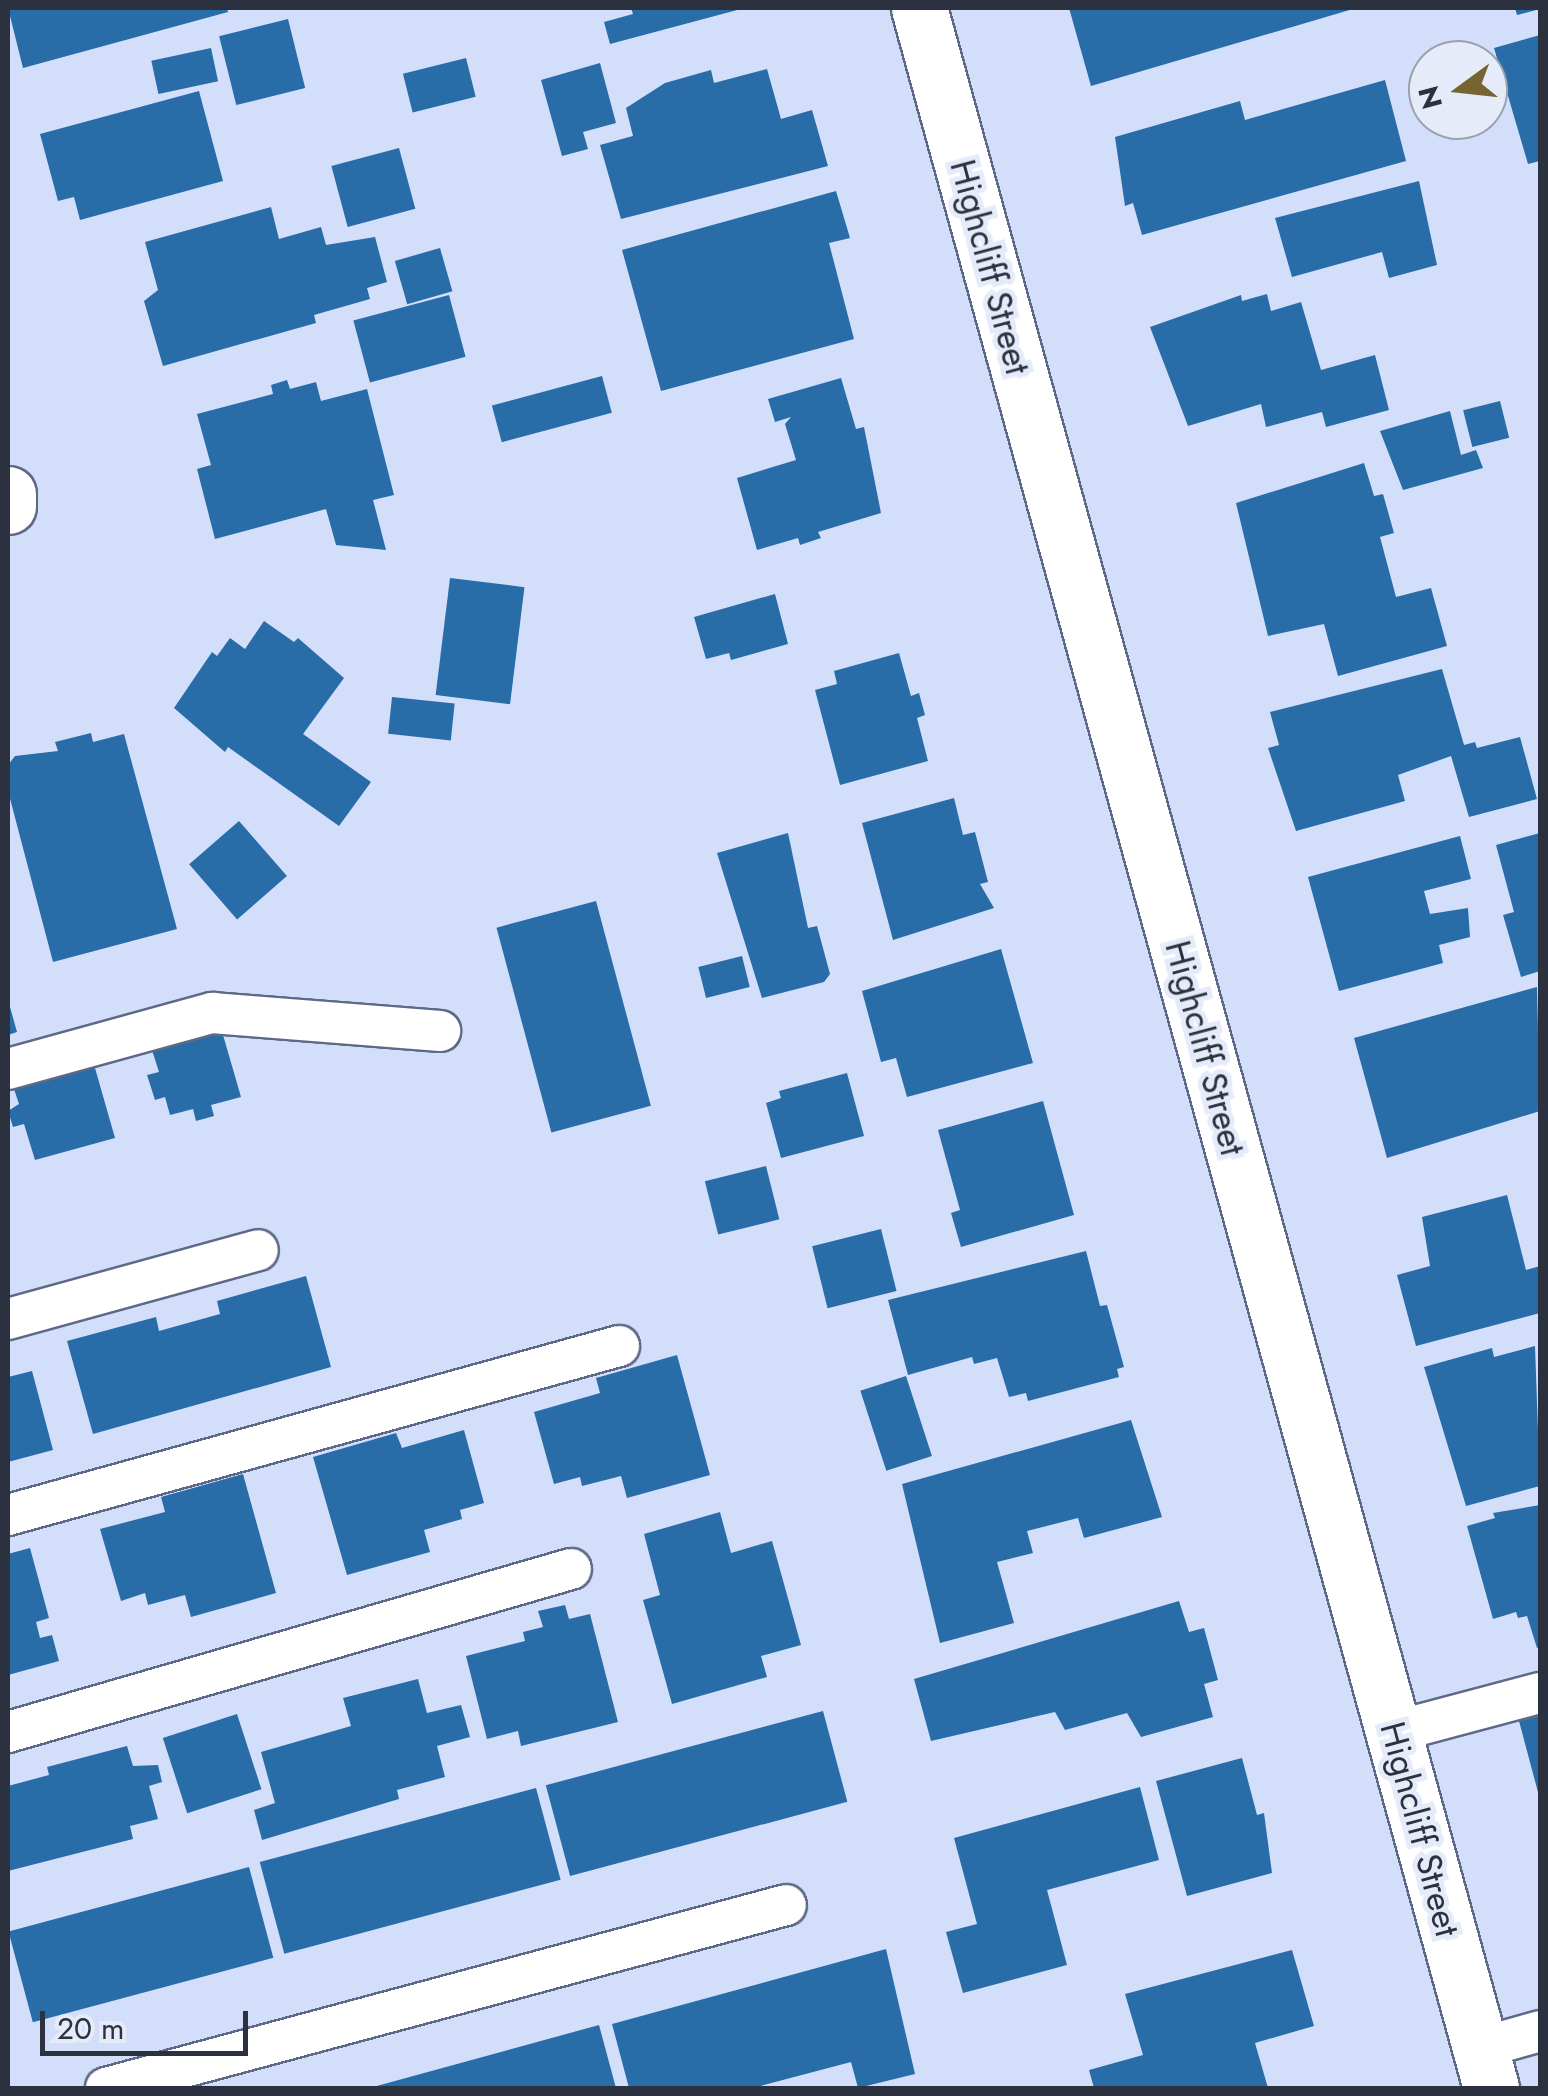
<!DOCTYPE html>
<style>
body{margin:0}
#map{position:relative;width:1548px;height:2096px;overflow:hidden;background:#d3defa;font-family:Jost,sans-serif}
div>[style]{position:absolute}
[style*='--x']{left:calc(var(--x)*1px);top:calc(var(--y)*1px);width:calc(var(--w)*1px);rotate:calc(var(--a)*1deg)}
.building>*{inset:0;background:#286ca8;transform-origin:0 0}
.roads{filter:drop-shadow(2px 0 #5e6988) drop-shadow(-2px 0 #5e6988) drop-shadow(0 2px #5e6988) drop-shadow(0 -2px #5e6988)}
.lane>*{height:40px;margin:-20px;padding:0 20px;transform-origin:20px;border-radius:20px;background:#fff}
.street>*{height:55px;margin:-27.5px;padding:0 27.5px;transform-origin:27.5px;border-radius:27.5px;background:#fff}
.secondary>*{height:55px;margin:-27.5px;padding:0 27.5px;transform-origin:27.5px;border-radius:27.5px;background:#fff}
span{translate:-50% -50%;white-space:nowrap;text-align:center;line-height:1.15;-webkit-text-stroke:10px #e5ebf9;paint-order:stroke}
.street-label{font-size:35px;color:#2c313f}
.frame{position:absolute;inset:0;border:10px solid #2c313f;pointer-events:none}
.north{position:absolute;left:1408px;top:40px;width:100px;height:100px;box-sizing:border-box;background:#e5ebf9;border:2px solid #9ba1af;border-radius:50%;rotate:255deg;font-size:28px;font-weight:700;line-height:40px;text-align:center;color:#2c313f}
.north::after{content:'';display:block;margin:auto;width:35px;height:45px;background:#766432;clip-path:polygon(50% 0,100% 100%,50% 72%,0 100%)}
.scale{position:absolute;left:40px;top:2011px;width:208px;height:45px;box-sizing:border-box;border:5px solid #2c313f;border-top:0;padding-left:12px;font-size:30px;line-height:35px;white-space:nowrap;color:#2c313f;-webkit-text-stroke:8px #e5ebf9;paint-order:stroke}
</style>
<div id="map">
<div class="building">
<div style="clip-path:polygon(8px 8px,227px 8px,228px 12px,23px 68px)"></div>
<div style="clip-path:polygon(631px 8px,741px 8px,741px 9px,610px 44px,604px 22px,633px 14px)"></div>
<div style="clip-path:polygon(1069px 8px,1353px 8px,1353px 9px,1091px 86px)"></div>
<div style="clip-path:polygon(1515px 8px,1540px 8px,1540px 9px,1517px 15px)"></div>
<div style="left:288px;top:19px;width:71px;height:71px;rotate:76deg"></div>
<div style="clip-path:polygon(1540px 35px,1540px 161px,1528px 164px,1494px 48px)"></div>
<div style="left:211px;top:48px;width:34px;height:61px;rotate:78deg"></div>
<div style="left:466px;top:58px;width:40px;height:65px;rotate:76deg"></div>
<div style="clip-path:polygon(600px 63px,616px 123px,583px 132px,588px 149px,562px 156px,541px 80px)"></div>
<div style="clip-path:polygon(767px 69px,781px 119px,812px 110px,828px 166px,621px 219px,600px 145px,633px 136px,626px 108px,665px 83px,711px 70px,714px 83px)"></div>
<div style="clip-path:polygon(1385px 80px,1406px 161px,1142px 235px,1133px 203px,1125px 206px,1115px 137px,1240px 101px,1245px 120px)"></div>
<div style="clip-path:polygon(199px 91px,223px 181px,80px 220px,74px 197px,58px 201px,40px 134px)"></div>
<div style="left:399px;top:148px;width:63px;height:70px;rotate:75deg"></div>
<div style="clip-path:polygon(1419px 181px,1437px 265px,1389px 278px,1382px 252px,1292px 277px,1275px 218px)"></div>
<div style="clip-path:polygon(836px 191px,850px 238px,829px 243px,854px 339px,661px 391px,622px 250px)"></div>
<div style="clip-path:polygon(271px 207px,279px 239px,321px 227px,326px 245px,375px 237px,387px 282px,367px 288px,370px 299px,314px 315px,316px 323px,163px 366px,144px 301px,158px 290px,145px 242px)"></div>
<div style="left:440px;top:248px;width:45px;height:47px;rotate:74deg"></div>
<div style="clip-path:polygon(1267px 294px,1271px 311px,1301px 302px,1321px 370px,1375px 355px,1389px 410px,1326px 427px,1322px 412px,1266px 427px,1261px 404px,1188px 426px,1150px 327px,1241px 295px,1242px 301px)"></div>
<div style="left:449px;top:295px;width:64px;height:99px;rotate:75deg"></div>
<div style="left:602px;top:376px;width:38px;height:114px;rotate:75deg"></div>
<div style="clip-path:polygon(841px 378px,856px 429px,864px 427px,881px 513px,818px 532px,821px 538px,800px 545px,798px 538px,757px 550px,737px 478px,796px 460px,785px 424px,791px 417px,775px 422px,768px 399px)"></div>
<div style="clip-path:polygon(287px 380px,290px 389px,316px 382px,321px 401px,367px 389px,394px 495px,373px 500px,386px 550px,336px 545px,326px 509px,215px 539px,197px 469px,211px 465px,197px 414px,273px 394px,271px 385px)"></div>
<div style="left:1500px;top:401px;width:38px;height:38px;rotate:76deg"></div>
<div style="clip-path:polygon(1450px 411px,1461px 455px,1476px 450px,1483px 468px,1403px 490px,1380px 431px)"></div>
<div style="clip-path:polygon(1364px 463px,1374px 496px,1383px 494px,1394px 533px,1380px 537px,1396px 597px,1431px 588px,1447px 646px,1338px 676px,1324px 624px,1268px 636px,1236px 503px)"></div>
<div style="left:450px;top:578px;width:75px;height:118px;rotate:7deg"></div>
<div style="clip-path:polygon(775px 594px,788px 644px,731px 660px,729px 653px,706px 659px,694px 617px)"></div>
<div style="clip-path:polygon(264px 621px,294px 642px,298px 638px,344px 678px,303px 734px,371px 782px,339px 826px,228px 747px,225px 752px,174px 708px,212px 652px,217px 656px,230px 638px,245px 649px)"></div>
<div style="clip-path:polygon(899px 653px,911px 696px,919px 693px,925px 715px,917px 718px,928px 761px,840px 785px,815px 690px,837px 684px,834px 671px)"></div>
<div style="clip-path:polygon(1442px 669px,1464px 745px,1475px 742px,1477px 748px,1520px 737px,1537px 799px,1469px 817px,1451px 756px,1398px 775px,1405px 801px,1296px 831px,1268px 748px,1279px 745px,1270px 712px)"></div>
<div style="left:392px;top:697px;width:63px;height:37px;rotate:6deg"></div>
<div style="clip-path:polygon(91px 733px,93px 742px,124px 734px,177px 929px,53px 962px,8px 791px,8px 765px,15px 756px,58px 751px,55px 742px)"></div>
<div style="clip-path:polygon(954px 798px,963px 835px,975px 832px,988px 882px,980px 884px,994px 908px,893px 940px,862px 823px)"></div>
<div style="left:239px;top:821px;width:73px;height:66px;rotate:49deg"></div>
<div style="clip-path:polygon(788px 833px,808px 928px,817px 926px,830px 974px,824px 982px,762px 998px,717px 853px)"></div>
<div style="clip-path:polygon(1540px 833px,1540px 971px,1521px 977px,1503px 915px,1514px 912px,1496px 845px)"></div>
<div style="clip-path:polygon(1460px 836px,1471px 879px,1424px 891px,1430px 914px,1468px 908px,1470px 937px,1439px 945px,1443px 963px,1339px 991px,1308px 877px)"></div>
<div style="left:596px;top:901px;width:212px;height:103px;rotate:75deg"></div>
<div style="clip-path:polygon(1001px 949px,1033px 1063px,907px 1097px,896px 1058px,881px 1062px,862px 991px)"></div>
<div style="left:742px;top:956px;width:32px;height:45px;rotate:76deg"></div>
<div style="clip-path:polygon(1537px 987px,1540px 1111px,1387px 1158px,1354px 1038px)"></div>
<div style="clip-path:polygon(8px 1000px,17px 1032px,8px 1035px)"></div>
<div style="clip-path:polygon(221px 1028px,241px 1097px,211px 1105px,214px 1116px,196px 1121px,193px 1109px,170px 1115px,165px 1097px,155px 1100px,147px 1075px,159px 1072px,151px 1047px)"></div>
<div style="clip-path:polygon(93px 1061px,115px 1138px,35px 1160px,24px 1124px,13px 1127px,8px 1111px,19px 1104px,12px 1083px)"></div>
<div style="clip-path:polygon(847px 1073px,864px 1136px,781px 1158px,766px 1103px,781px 1098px,779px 1091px)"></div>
<div style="clip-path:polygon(1043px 1101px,1074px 1215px,961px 1247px,951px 1213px,960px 1210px,938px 1130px)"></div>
<div style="left:766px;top:1166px;width:55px;height:63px;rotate:76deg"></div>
<div style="clip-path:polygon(1507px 1195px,1526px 1270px,1540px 1266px,1540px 1313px,1416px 1346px,1397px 1275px,1430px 1266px,1422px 1217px)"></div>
<div style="left:881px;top:1229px;width:64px;height:71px;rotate:76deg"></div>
<div style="clip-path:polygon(1086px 1251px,1100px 1306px,1107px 1305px,1124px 1367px,1117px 1369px,1119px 1377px,1028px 1401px,1026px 1393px,1009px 1397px,997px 1358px,974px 1364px,972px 1357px,908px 1375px,888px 1300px)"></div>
<div style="clip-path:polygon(306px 1276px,331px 1367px,93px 1434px,67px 1341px,156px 1317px,159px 1331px,220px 1314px,217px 1301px)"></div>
<div style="clip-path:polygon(1535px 1346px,1540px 1486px,1466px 1506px,1424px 1367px,1492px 1348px,1494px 1357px)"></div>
<div style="clip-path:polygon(677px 1355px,710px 1475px,627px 1498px,621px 1476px,582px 1486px,580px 1477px,554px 1484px,534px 1412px,600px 1393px,596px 1378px)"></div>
<div style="clip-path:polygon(32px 1371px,53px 1450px,8px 1462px,8px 1377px)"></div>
<div style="left:906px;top:1376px;width:84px;height:48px;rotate:72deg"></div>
<div style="clip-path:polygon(1131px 1420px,1162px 1517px,1084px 1538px,1078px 1518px,1027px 1531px,1033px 1553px,997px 1562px,1014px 1623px,940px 1643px,902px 1484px)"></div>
<div style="clip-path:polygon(464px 1430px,484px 1503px,460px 1510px,462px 1519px,424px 1530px,430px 1552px,347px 1575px,313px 1457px,396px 1433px,402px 1448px)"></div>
<div style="clip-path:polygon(243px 1474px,276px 1593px,191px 1617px,185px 1595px,148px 1605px,145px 1593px,121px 1601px,100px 1529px,165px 1512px,161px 1497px)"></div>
<div style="clip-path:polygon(1540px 1505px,1540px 1647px,1537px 1648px,1527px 1616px,1518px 1618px,1516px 1612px,1493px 1619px,1467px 1526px,1495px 1518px,1493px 1513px)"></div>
<div style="clip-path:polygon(720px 1512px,731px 1553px,772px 1541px,801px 1645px,761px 1656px,767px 1677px,672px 1704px,643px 1600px,660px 1595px,644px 1534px)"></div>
<div style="clip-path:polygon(30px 1548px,49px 1618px,36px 1622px,40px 1638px,52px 1635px,59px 1661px,8px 1675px,8px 1554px)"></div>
<div style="clip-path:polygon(1179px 1601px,1189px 1632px,1204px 1628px,1218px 1680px,1204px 1684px,1213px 1717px,1141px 1737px,1127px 1713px,1065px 1730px,1055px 1712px,931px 1741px,914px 1679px)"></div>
<div style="clip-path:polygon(565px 1605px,569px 1619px,590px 1614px,618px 1722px,521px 1746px,518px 1731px,487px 1739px,466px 1656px,525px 1641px,523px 1632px,543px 1627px,538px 1611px)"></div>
<div style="clip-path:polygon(418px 1679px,427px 1713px,461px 1705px,470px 1737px,437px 1746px,445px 1777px,397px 1790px,399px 1799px,262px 1840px,254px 1810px,275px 1803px,261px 1752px,351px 1726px,343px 1698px)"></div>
<div style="left:823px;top:1711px;width:94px;height:287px;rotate:75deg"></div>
<div style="left:237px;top:1714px;width:79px;height:78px;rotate:72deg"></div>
<div style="clip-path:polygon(1540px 1716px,1540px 1796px,1539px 1796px,1519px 1721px)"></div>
<div style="clip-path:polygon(127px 1746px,133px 1766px,158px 1765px,162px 1782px,149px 1786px,158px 1819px,130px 1826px,133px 1839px,8px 1871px,8px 1786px,49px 1775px,47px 1767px)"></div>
<div style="clip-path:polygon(1242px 1758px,1257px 1815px,1264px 1813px,1272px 1873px,1187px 1896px,1156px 1781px)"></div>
<div style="clip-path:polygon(1140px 1787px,1159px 1860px,1047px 1890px,1067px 1965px,963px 1993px,946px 1932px,977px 1924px,954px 1838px)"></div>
<div style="left:536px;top:1788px;width:95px;height:286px;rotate:75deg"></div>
<div style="left:249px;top:1867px;width:94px;height:249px;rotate:75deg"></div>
<div style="clip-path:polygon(886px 1949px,915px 2074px,858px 2088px,851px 2062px,753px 2088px,629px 2088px,612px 2024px)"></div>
<div style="clip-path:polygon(1292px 1950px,1314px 2026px,1255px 2043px,1268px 2088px,1094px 2088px,1089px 2070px,1143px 2055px,1125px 1994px)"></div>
<div style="clip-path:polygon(599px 2025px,616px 2088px,374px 2088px,373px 2087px)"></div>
</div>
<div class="roads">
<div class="lane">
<div style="--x:8;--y:1069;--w:212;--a:-15.4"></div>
<div style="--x:212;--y:1013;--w:229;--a:4.5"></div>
<div style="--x:8;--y:1319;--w:259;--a:-15.4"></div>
<div style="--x:8;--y:1515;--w:634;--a:-15.46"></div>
<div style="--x:8;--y:1732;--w:586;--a:-16.15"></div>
<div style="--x:1393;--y:1732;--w:152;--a:-14.9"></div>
<div style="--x:1480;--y:2048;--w:62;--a:-15.8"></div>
<div style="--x:106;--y:2088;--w:704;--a:-15.06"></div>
</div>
<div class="street">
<div style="--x:8;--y:494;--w:12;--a:90"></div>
</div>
<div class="secondary">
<div style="--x:919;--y:8;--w:2157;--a:74.62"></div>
</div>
</div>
<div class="street-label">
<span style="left:990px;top:267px;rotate:75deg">Highcliff Street</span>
<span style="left:1205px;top:1048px;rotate:75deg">Highcliff Street</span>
<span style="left:1420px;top:1829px;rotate:75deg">Highcliff Street</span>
</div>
<div class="frame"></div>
<div class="north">N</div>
<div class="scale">20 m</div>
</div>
